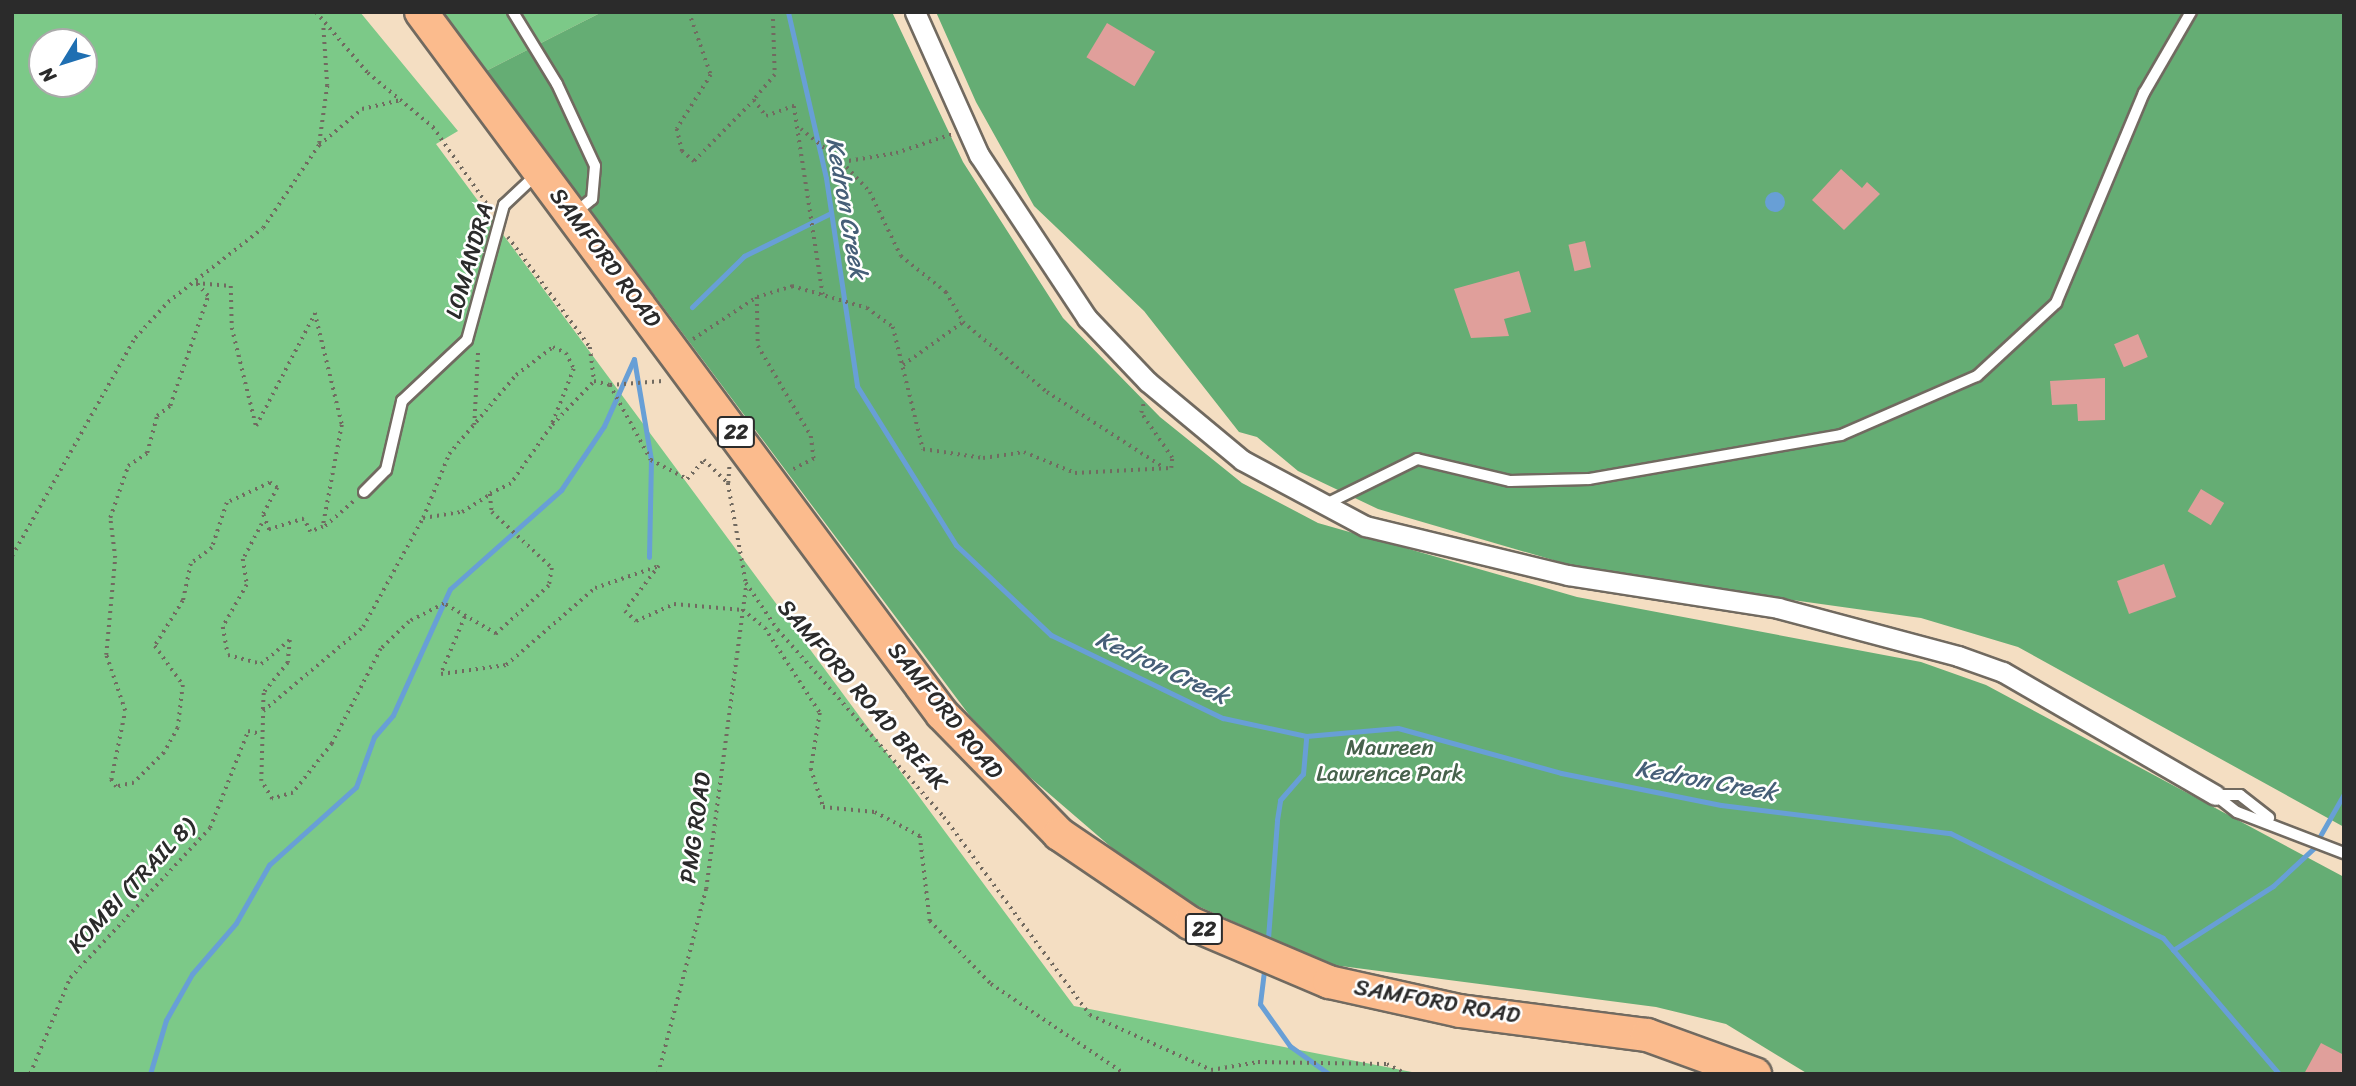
<!DOCTYPE html>
<style>
body{margin:0}
#map{position:relative;width:2356px;height:1086px;overflow:hidden;background:#f4dec2;font-family:Sriracha,sans-serif}
div>[style]{position:absolute}
[style*='--x']{left:calc(var(--x)*1px);top:calc(var(--y)*1px);width:calc(var(--w)*1px);rotate:calc(var(--a)*1deg)}
.green>*{inset:0;background:#7cc988}
.forest>*{inset:0;background:#65ad74}
.water>*{inset:0;background:#689fd6}
.round{border-radius:50%}
.stream>*{height:5px;margin:-2.5px;padding:0 2.5px;transform-origin:2.5px;border-radius:2.5px;background:#689fd6}
.building>*{inset:0;background:#e09f9b;transform-origin:0 0}
.path>*{height:3.5px;margin-top:-1.75px;transform-origin:0;background:repeating-linear-gradient(90deg,#716a60 0 2px,transparent 0 7px)}
.roads{filter:drop-shadow(2px 0 #716a60) drop-shadow(-2px 0 #716a60) drop-shadow(0 2px #716a60) drop-shadow(0 -2px #716a60)}
.service>*{height:10px;margin:-5px;padding:0 5px;transform-origin:5px;border-radius:5px;background:#fff}
.minor>*{height:19px;margin:-9.5px;padding:0 9.5px;transform-origin:9.5px;border-radius:9.5px;background:#fff}
.primary>*{height:32px;margin:-16px;padding:0 16px;transform-origin:16px;border-radius:16px;background:#fbbb8d}
span{translate:-50% -50%;white-space:nowrap;text-align:center;line-height:1.15;-webkit-text-stroke:5px #fff;paint-order:stroke}
.shield-label span{padding:2px 5px;background:#fff;border:2px solid;border-radius:5px;-webkit-text-stroke-width:0}
.shield-label{font-size:21px;color:#2b2b2b;font-weight:700}
.street-label{font-size:23px;color:#2b2b2b}
.park-label{font-size:23px;color:#47624c}
.water-label{font-size:24px;color:#465f78;font-style:italic}
.frame{position:absolute;inset:0;border:14px solid #2b2b2b;pointer-events:none}
.north{position:absolute;left:28px;top:28px;width:70px;height:70px;box-sizing:border-box;background:#fff;border:2px solid #aaa;border-radius:50%;rotate:232deg;font-size:19px;font-weight:700;line-height:28px;text-align:center;color:#2b2b2b}
.north::after{content:'';display:block;margin:auto;width:24px;height:32px;background:#1f6fb2;clip-path:polygon(50% 0,100% 100%,50% 72%,0 100%)}
</style>
<div id="map">
<div class="green">
<div style="clip-path:polygon(evenodd,12px 12px,360px 12px,458px 131px,436px 144px,1074px 1006px,1422px 1074px,12px 1074px,12px 12px,42px 42px,84px 42px,84px 84px,42px 84px,42px 42px)"></div>
<div style="clip-path:polygon(442px 12px,602px 12px,486px 71px)"></div>
</div>
<div class="forest">
<div style="clip-path:polygon(602px 12px,892px 12px,963px 162px,1063px 318px,1160px 417px,1242px 483px,1318px 523px,1577px 597px,1921px 662px,1986px 685px,2344px 877px,2344px 1074px,1808px 1074px,1726px 1024px,1656px 1007px,1333px 965px,1161px 890px,1018px 767px,970px 716px,486px 71px)"></div>
<div style="clip-path:polygon(936px 12px,2344px 12px,2344px 827px,2018px 647px,1921px 618px,1594px 572px,1378px 509px,1298px 471px,1257px 437px,1239px 432px,1144px 311px,1034px 206px,976px 102px)"></div>
</div>
<div class="water">
<div class="round" style="left:1765px;top:192px;width:20px;height:20px"></div>
</div>
<div class="stream">
<div style="--x:788;--y:12;--w:170;--a:77.1"></div>
<div style="--x:826;--y:178;--w:210;--a:81.5"></div>
<div style="--x:857;--y:386;--w:187;--a:58.1"></div>
<div style="--x:956;--y:545;--w:131;--a:43.5"></div>
<div style="--x:1051;--y:635;--w:191;--a:25.8"></div>
<div style="--x:1223;--y:718;--w:85;--a:12.2"></div>
<div style="--x:1306;--y:736;--w:92;--a:-5"></div>
<div style="--x:1398;--y:728;--w:169;--a:15.4"></div>
<div style="--x:1561;--y:773;--w:163;--a:11.3"></div>
<div style="--x:1721;--y:805;--w:231;--a:7"></div>
<div style="--x:1950;--y:833;--w:237;--a:26.2"></div>
<div style="--x:2163;--y:938;--w:179;--a:49.5"></div>
<div style="--x:692;--y:307;--w:73;--a:-44.4"></div>
<div style="--x:744;--y:256;--w:97;--a:-26.3"></div>
<div style="--x:634;--y:359;--w:102;--a:80.4"></div>
<div style="--x:651;--y:460;--w:97;--a:91.2"></div>
<div style="--x:2320;--y:836;--w:48;--a:-60.3"></div>
<div style="--x:1268;--y:938;--w:118;--a:-85.6"></div>
<div style="--x:1277;--y:820;--w:20;--a:-81"></div>
<div style="--x:1280;--y:800;--w:35;--a:-49"></div>
<div style="--x:1303;--y:774;--w:38;--a:-85"></div>
<div style="--x:2173;--y:950;--w:119;--a:-32.6"></div>
<div style="--x:2273;--y:886;--w:56;--a:-42.8"></div>
<div style="--x:1264;--y:971;--w:33;--a:97"></div>
<div style="--x:1260;--y:1004;--w:52;--a:54.5"></div>
<div style="--x:1290;--y:1046;--w:48;--a:35.7"></div>
<div style="--x:150;--y:1074;--w:56;--a:-73.5"></div>
<div style="--x:166;--y:1020;--w:53;--a:-60.5"></div>
<div style="--x:192;--y:974;--w:67;--a:-49.2"></div>
<div style="--x:236;--y:923;--w:67;--a:-60.4"></div>
<div style="--x:269;--y:865;--w:117;--a:-41.9"></div>
<div style="--x:356;--y:787;--w:53;--a:-70.2"></div>
<div style="--x:374;--y:737;--w:29;--a:-49"></div>
<div style="--x:393;--y:715;--w:138;--a:-65.7"></div>
<div style="--x:450;--y:589;--w:149;--a:-41.7"></div>
<div style="--x:561;--y:490;--w:77;--a:-56.1"></div>
<div style="--x:604;--y:426;--w:73;--a:-65.9"></div>
</div>
<div class="building">
<div style="left:1107px;top:23px;width:56px;height:40px;rotate:31deg"></div>
<div style="clip-path:polygon(1841px 169px,1862px 188px,1867px 182px,1880px 194px,1844px 230px,1812px 200px)"></div>
<div style="left:1585px;top:241px;width:27px;height:17px;rotate:77deg"></div>
<div style="clip-path:polygon(1519px 271px,1531px 312px,1504px 319px,1509px 336px,1471px 338px,1454px 289px)"></div>
<div style="left:2138px;top:334px;width:25px;height:26px;rotate:67deg"></div>
<div style="clip-path:polygon(2105px 378px,2105px 420px,2078px 421px,2077px 404px,2052px 405px,2050px 381px)"></div>
<div style="left:2201px;top:489px;width:27px;height:26px;rotate:31deg"></div>
<div style="left:2164px;top:564px;width:35px;height:50px;rotate:70deg"></div>
<div style="clip-path:polygon(2321px 1043px,2344px 1055px,2344px 1074px,2304px 1074px)"></div>
</div>
<div class="path">
<div style="--x:316;--y:12;--w:80;--a:49.6"></div>
<div style="--x:368;--y:73;--w:85;--a:39.7"></div>
<div style="--x:433;--y:127;--w:98;--a:55"></div>
<div style="--x:689;--y:12;--w:67;--a:70.8"></div>
<div style="--x:711;--y:75;--w:64;--a:122.2"></div>
<div style="--x:677;--y:129;--w:23;--a:77"></div>
<div style="--x:682;--y:151;--w:16;--a:40"></div>
<div style="--x:694;--y:161;--w:86;--a:-45.5"></div>
<div style="--x:773;--y:12;--w:63;--a:88.2"></div>
<div style="--x:775;--y:75;--w:33;--a:130"></div>
<div style="--x:754;--y:100;--w:20;--a:53"></div>
<div style="--x:766;--y:116;--w:30;--a:-20"></div>
<div style="--x:794;--y:106;--w:191;--a:81.3"></div>
<div style="--x:801;--y:129;--w:53;--a:38.8"></div>
<div style="--x:842;--y:162;--w:55;--a:-9.5"></div>
<div style="--x:896;--y:153;--w:59;--a:-18.7"></div>
<div style="--x:319;--y:143;--w:58;--a:-82"></div>
<div style="--x:327;--y:86;--w:61;--a:-93.8"></div>
<div style="--x:842;--y:162;--w:41;--a:47"></div>
<div style="--x:870;--y:192;--w:71;--a:64.2"></div>
<div style="--x:901;--y:256;--w:58;--a:38.7"></div>
<div style="--x:946;--y:292;--w:34;--a:60"></div>
<div style="--x:508;--y:237;--w:137;--a:53.3"></div>
<div style="--x:590;--y:347;--w:34;--a:83"></div>
<div style="--x:594;--y:381;--w:16;--a:14"></div>
<div style="--x:610;--y:385;--w:85;--a:61.3"></div>
<div style="--x:651;--y:460;--w:41;--a:27.8"></div>
<div style="--x:687;--y:479;--w:25;--a:-48"></div>
<div style="--x:704;--y:460;--w:33;--a:44"></div>
<div style="--x:728;--y:483;--w:102;--a:79.8"></div>
<div style="--x:746;--y:583;--w:57;--a:55.8"></div>
<div style="--x:778;--y:630;--w:250;--a:48.4"></div>
<div style="--x:944;--y:817;--w:246;--a:53.6"></div>
<div style="--x:1090;--y:1015;--w:133;--a:24.4"></div>
<div style="--x:1211;--y:1070;--w:48;--a:-9.7"></div>
<div style="--x:1258;--y:1062;--w:129;--a:0.9"></div>
<div style="--x:1387;--y:1064;--w:22;--a:27"></div>
<div style="--x:196;--y:283;--w:35;--a:5"></div>
<div style="--x:231;--y:286;--w:42;--a:88.6"></div>
<div style="--x:232;--y:328;--w:101;--a:76.2"></div>
<div style="--x:256;--y:426;--w:127;--a:-62.4"></div>
<div style="--x:315;--y:313;--w:115;--a:76.4"></div>
<div style="--x:342;--y:425;--w:104;--a:100.6"></div>
<div style="--x:323;--y:527;--w:14;--a:159"></div>
<div style="--x:310;--y:532;--w:14;--a:-115"></div>
<div style="--x:304;--y:519;--w:37;--a:163"></div>
<div style="--x:269;--y:530;--w:17;--a:-111"></div>
<div style="--x:263;--y:514;--w:30;--a:-62"></div>
<div style="--x:277;--y:488;--w:9;--a:-144"></div>
<div style="--x:270;--y:483;--w:47;--a:155.1"></div>
<div style="--x:227;--y:503;--w:47;--a:108.4"></div>
<div style="--x:212;--y:548;--w:26;--a:143"></div>
<div style="--x:191;--y:564;--w:38;--a:102"></div>
<div style="--x:183;--y:601;--w:53;--a:121.9"></div>
<div style="--x:155;--y:646;--w:48;--a:54.3"></div>
<div style="--x:183;--y:685;--w:43;--a:96.6"></div>
<div style="--x:178;--y:728;--w:29;--a:119"></div>
<div style="--x:164;--y:753;--w:42;--a:135"></div>
<div style="--x:134;--y:783;--w:18;--a:167"></div>
<div style="--x:116;--y:787;--w:9;--a:-126"></div>
<div style="--x:111;--y:780;--w:70;--a:-78.5"></div>
<div style="--x:125;--y:711;--w:59;--a:-108.7"></div>
<div style="--x:106;--y:655;--w:97;--a:-84.7"></div>
<div style="--x:115;--y:558;--w:40;--a:-97.1"></div>
<div style="--x:110;--y:518;--w:55;--a:-70.9"></div>
<div style="--x:128;--y:466;--w:23;--a:-34"></div>
<div style="--x:147;--y:453;--w:38;--a:-75"></div>
<div style="--x:157;--y:416;--w:16;--a:-38"></div>
<div style="--x:170;--y:406;--w:116;--a:-70.9"></div>
<div style="--x:208;--y:296;--w:18;--a:-133"></div>
<div style="--x:757;--y:297;--w:49;--a:88.8"></div>
<div style="--x:758;--y:346;--w:104;--a:59.5"></div>
<div style="--x:811;--y:436;--w:23;--a:83"></div>
<div style="--x:814;--y:459;--w:27;--a:153"></div>
<div style="--x:693;--y:339;--w:77;--a:-33.3"></div>
<div style="--x:757;--y:297;--w:37;--a:-17"></div>
<div style="--x:792;--y:286;--w:78;--a:16.3"></div>
<div style="--x:867;--y:308;--w:32;--a:36"></div>
<div style="--x:893;--y:327;--w:126;--a:76.2"></div>
<div style="--x:923;--y:449;--w:61;--a:8.5"></div>
<div style="--x:983;--y:458;--w:41;--a:-8.3"></div>
<div style="--x:1024;--y:452;--w:55;--a:22.4"></div>
<div style="--x:1075;--y:473;--w:96;--a:-3"></div>
<div style="--x:1171;--y:468;--w:10;--a:-84"></div>
<div style="--x:1172;--y:458;--w:55;--a:-124.6"></div>
<div style="--x:1141;--y:413;--w:11;--a:-75"></div>
<div style="--x:553;--y:347;--w:14;--a:25"></div>
<div style="--x:566;--y:353;--w:18;--a:63"></div>
<div style="--x:574;--y:369;--w:62;--a:111.6"></div>
<div style="--x:551;--y:427;--w:70;--a:125.1"></div>
<div style="--x:511;--y:484;--w:23;--a:155"></div>
<div style="--x:490;--y:494;--w:18;--a:84"></div>
<div style="--x:492;--y:512;--w:82;--a:43"></div>
<div style="--x:552;--y:568;--w:18;--a:99"></div>
<div style="--x:549;--y:586;--w:72;--a:137.8"></div>
<div style="--x:496;--y:634;--w:60;--a:-150"></div>
<div style="--x:444;--y:604;--w:39;--a:153"></div>
<div style="--x:409;--y:622;--w:39;--a:136"></div>
<div style="--x:381;--y:649;--w:107;--a:117.3"></div>
<div style="--x:332;--y:744;--w:63;--a:128.5"></div>
<div style="--x:293;--y:793;--w:22;--a:164"></div>
<div style="--x:272;--y:799;--w:21;--a:-121"></div>
<div style="--x:261;--y:781;--w:70;--a:-88.4"></div>
<div style="--x:263;--y:711;--w:131;--a:-40"></div>
<div style="--x:363;--y:627;--w:124;--a:-61.2"></div>
<div style="--x:423;--y:518;--w:69;--a:-67.9"></div>
<div style="--x:449;--y:454;--w:104;--a:-49.7"></div>
<div style="--x:516;--y:375;--w:46;--a:-37.1"></div>
<div style="--x:903;--y:365;--w:74;--a:-35.6"></div>
<div style="--x:963;--y:322;--w:109;--a:39.8"></div>
<div style="--x:1047;--y:392;--w:138;--a:32.9"></div>
<div style="--x:610;--y:385;--w:53;--a:-4.3"></div>
<div style="--x:474;--y:425;--w:76;--a:-87"></div>
<div style="--x:552;--y:425;--w:61;--a:-46.3"></div>
<div style="--x:728;--y:483;--w:16;--a:-86"></div>
<div style="--x:423;--y:518;--w:39;--a:-9"></div>
<div style="--x:462;--y:512;--w:32;--a:-32"></div>
<div style="--x:262;--y:524;--w:40;--a:118"></div>
<div style="--x:243;--y:559;--w:26;--a:81"></div>
<div style="--x:247;--y:585;--w:48;--a:119.7"></div>
<div style="--x:223;--y:627;--w:28;--a:80"></div>
<div style="--x:228;--y:655;--w:34;--a:15"></div>
<div style="--x:261;--y:664;--w:38;--a:-40"></div>
<div style="--x:290;--y:640;--w:23;--a:95"></div>
<div style="--x:288;--y:663;--w:38;--a:129"></div>
<div style="--x:264;--y:693;--w:18;--a:93"></div>
<div style="--x:325;--y:526;--w:41;--a:-41.1"></div>
<div style="--x:12;--y:556;--w:250;--a:-60.6"></div>
<div style="--x:135;--y:338;--w:49;--a:-47.5"></div>
<div style="--x:168;--y:302;--w:120;--a:-37.9"></div>
<div style="--x:263;--y:228;--w:100;--a:-56"></div>
<div style="--x:319;--y:145;--w:56;--a:-39.9"></div>
<div style="--x:362;--y:109;--w:40;--a:-13"></div>
<div style="--x:465;--y:617;--w:62;--a:112.8"></div>
<div style="--x:441;--y:674;--w:66;--a:-7.9"></div>
<div style="--x:506;--y:665;--w:118;--a:-40.9"></div>
<div style="--x:595;--y:588;--w:68;--a:-19"></div>
<div style="--x:659;--y:566;--w:56;--a:127.1"></div>
<div style="--x:625;--y:611;--w:15;--a:42"></div>
<div style="--x:636;--y:621;--w:42;--a:-24.1"></div>
<div style="--x:674;--y:604;--w:69;--a:5"></div>
<div style="--x:743;--y:610;--w:28;--a:39"></div>
<div style="--x:765;--y:628;--w:101;--a:57.1"></div>
<div style="--x:820;--y:713;--w:57;--a:99.1"></div>
<div style="--x:811;--y:769;--w:40;--a:72"></div>
<div style="--x:823;--y:807;--w:52;--a:5.5"></div>
<div style="--x:875;--y:812;--w:51;--a:28.1"></div>
<div style="--x:920;--y:836;--w:86;--a:83.3"></div>
<div style="--x:930;--y:921;--w:88;--a:45.9"></div>
<div style="--x:991;--y:984;--w:161;--a:33.9"></div>
<div style="--x:30;--y:1074;--w:104;--a:-67.4"></div>
<div style="--x:70;--y:978;--w:205;--a:-47"></div>
<div style="--x:210;--y:828;--w:104;--a:-68.6"></div>
<div style="--x:248;--y:731;--w:13;--a:13"></div>
<div style="--x:658;--y:1074;--w:191;--a:-75.5"></div>
<div style="--x:706;--y:889;--w:308;--a:-82.5"></div>
</div>
<div class="roads">
<div class="service">
<div style="--x:513;--y:12;--w:84;--a:58.6"></div>
<div style="--x:557;--y:84;--w:90;--a:65.1"></div>
<div style="--x:595;--y:166;--w:33;--a:95"></div>
<div style="--x:592;--y:199;--w:22;--a:141"></div>
<div style="--x:364;--y:492;--w:31;--a:-45"></div>
<div style="--x:386;--y:470;--w:71;--a:-76.9"></div>
<div style="--x:402;--y:401;--w:89;--a:-43.2"></div>
<div style="--x:467;--y:340;--w:140;--a:-74.7"></div>
<div style="--x:504;--y:205;--w:45;--a:-43.2"></div>
<div style="--x:1324;--y:505;--w:104;--a:-26.3"></div>
<div style="--x:1417;--y:459;--w:96;--a:13.3"></div>
<div style="--x:1510;--y:481;--w:79;--a:-1.5"></div>
<div style="--x:1589;--y:479;--w:256;--a:-9.9"></div>
<div style="--x:1841;--y:435;--w:148;--a:-23.5"></div>
<div style="--x:1977;--y:376;--w:108;--a:-42.7"></div>
<div style="--x:2056;--y:303;--w:228;--a:-67.3"></div>
<div style="--x:2144;--y:93;--w:94;--a:-59.9"></div>
<div style="--x:2215;--y:795;--w:28;--a:38"></div>
<div style="--x:2237;--y:812;--w:115;--a:21"></div>
<div style="--x:2216;--y:795;--w:24;--a:0"></div>
<div style="--x:2240;--y:795;--w:37;--a:38"></div>
</div>
<div class="minor">
<div style="--x:915;--y:12;--w:157;--a:65.9"></div>
<div style="--x:979;--y:155;--w:196;--a:56.5"></div>
<div style="--x:1087;--y:318;--w:88;--a:46.4"></div>
<div style="--x:1148;--y:382;--w:122;--a:39.7"></div>
<div style="--x:1242;--y:460;--w:140;--a:28.2"></div>
<div style="--x:1365;--y:526;--w:209;--a:13.6"></div>
<div style="--x:1568;--y:575;--w:213;--a:8.9"></div>
<div style="--x:1778;--y:608;--w:186;--a:14.9"></div>
<div style="--x:1958;--y:656;--w:48;--a:19.6"></div>
<div style="--x:2003;--y:672;--w:245;--a:30.1"></div>
</div>
<div class="primary">
<div style="--x:421;--y:12;--w:874;--a:53.42"></div>
<div style="--x:942;--y:714;--w:168;--a:45.7"></div>
<div style="--x:1059;--y:834;--w:158;--a:34.2"></div>
<div style="--x:1190;--y:923;--w:151;--a:23"></div>
<div style="--x:1329;--y:982;--w:134;--a:12.5"></div>
<div style="--x:1460;--y:1011;--w:189;--a:7.3"></div>
<div style="--x:1647;--y:1035;--w:115;--a:19.9"></div>
</div>
</div>
<div class="shield-label">
<span style="left:736px;top:432px">22</span>
<span style="left:1204px;top:929px">22</span>
</div>
<div class="street-label">
<span style="left:605px;top:258px;rotate:53deg">SAMFORD ROAD</span>
<span style="left:470px;top:261px;rotate:-74deg">LOMANDRA</span>
<span style="left:862px;top:695px;rotate:49deg">SAMFORD ROAD BREAK</span>
<span style="left:945px;top:711px;rotate:51deg">SAMFORD ROAD</span>
<span style="left:696px;top:828px;rotate:-82deg">PMG ROAD</span>
<span style="left:132px;top:886px;rotate:-47deg">KOMBI (TRAIL 8)</span>
<span style="left:1437px;top:1002px;rotate:10deg">SAMFORD ROAD</span>
</div>
<div class="park-label">
<span style="left:1390px;top:761px">Maureen<br>Lawrence Park</span>
</div>
<div class="water-label">
<span style="left:846px;top:208px;rotate:80deg">Kedron Creek</span>
<span style="left:1162px;top:668px;rotate:25deg">Kedron Creek</span>
<span style="left:1706px;top:781px;rotate:10deg">Kedron Creek</span>
</div>
<div class="frame"></div>
<div class="north">N</div>
</div>
